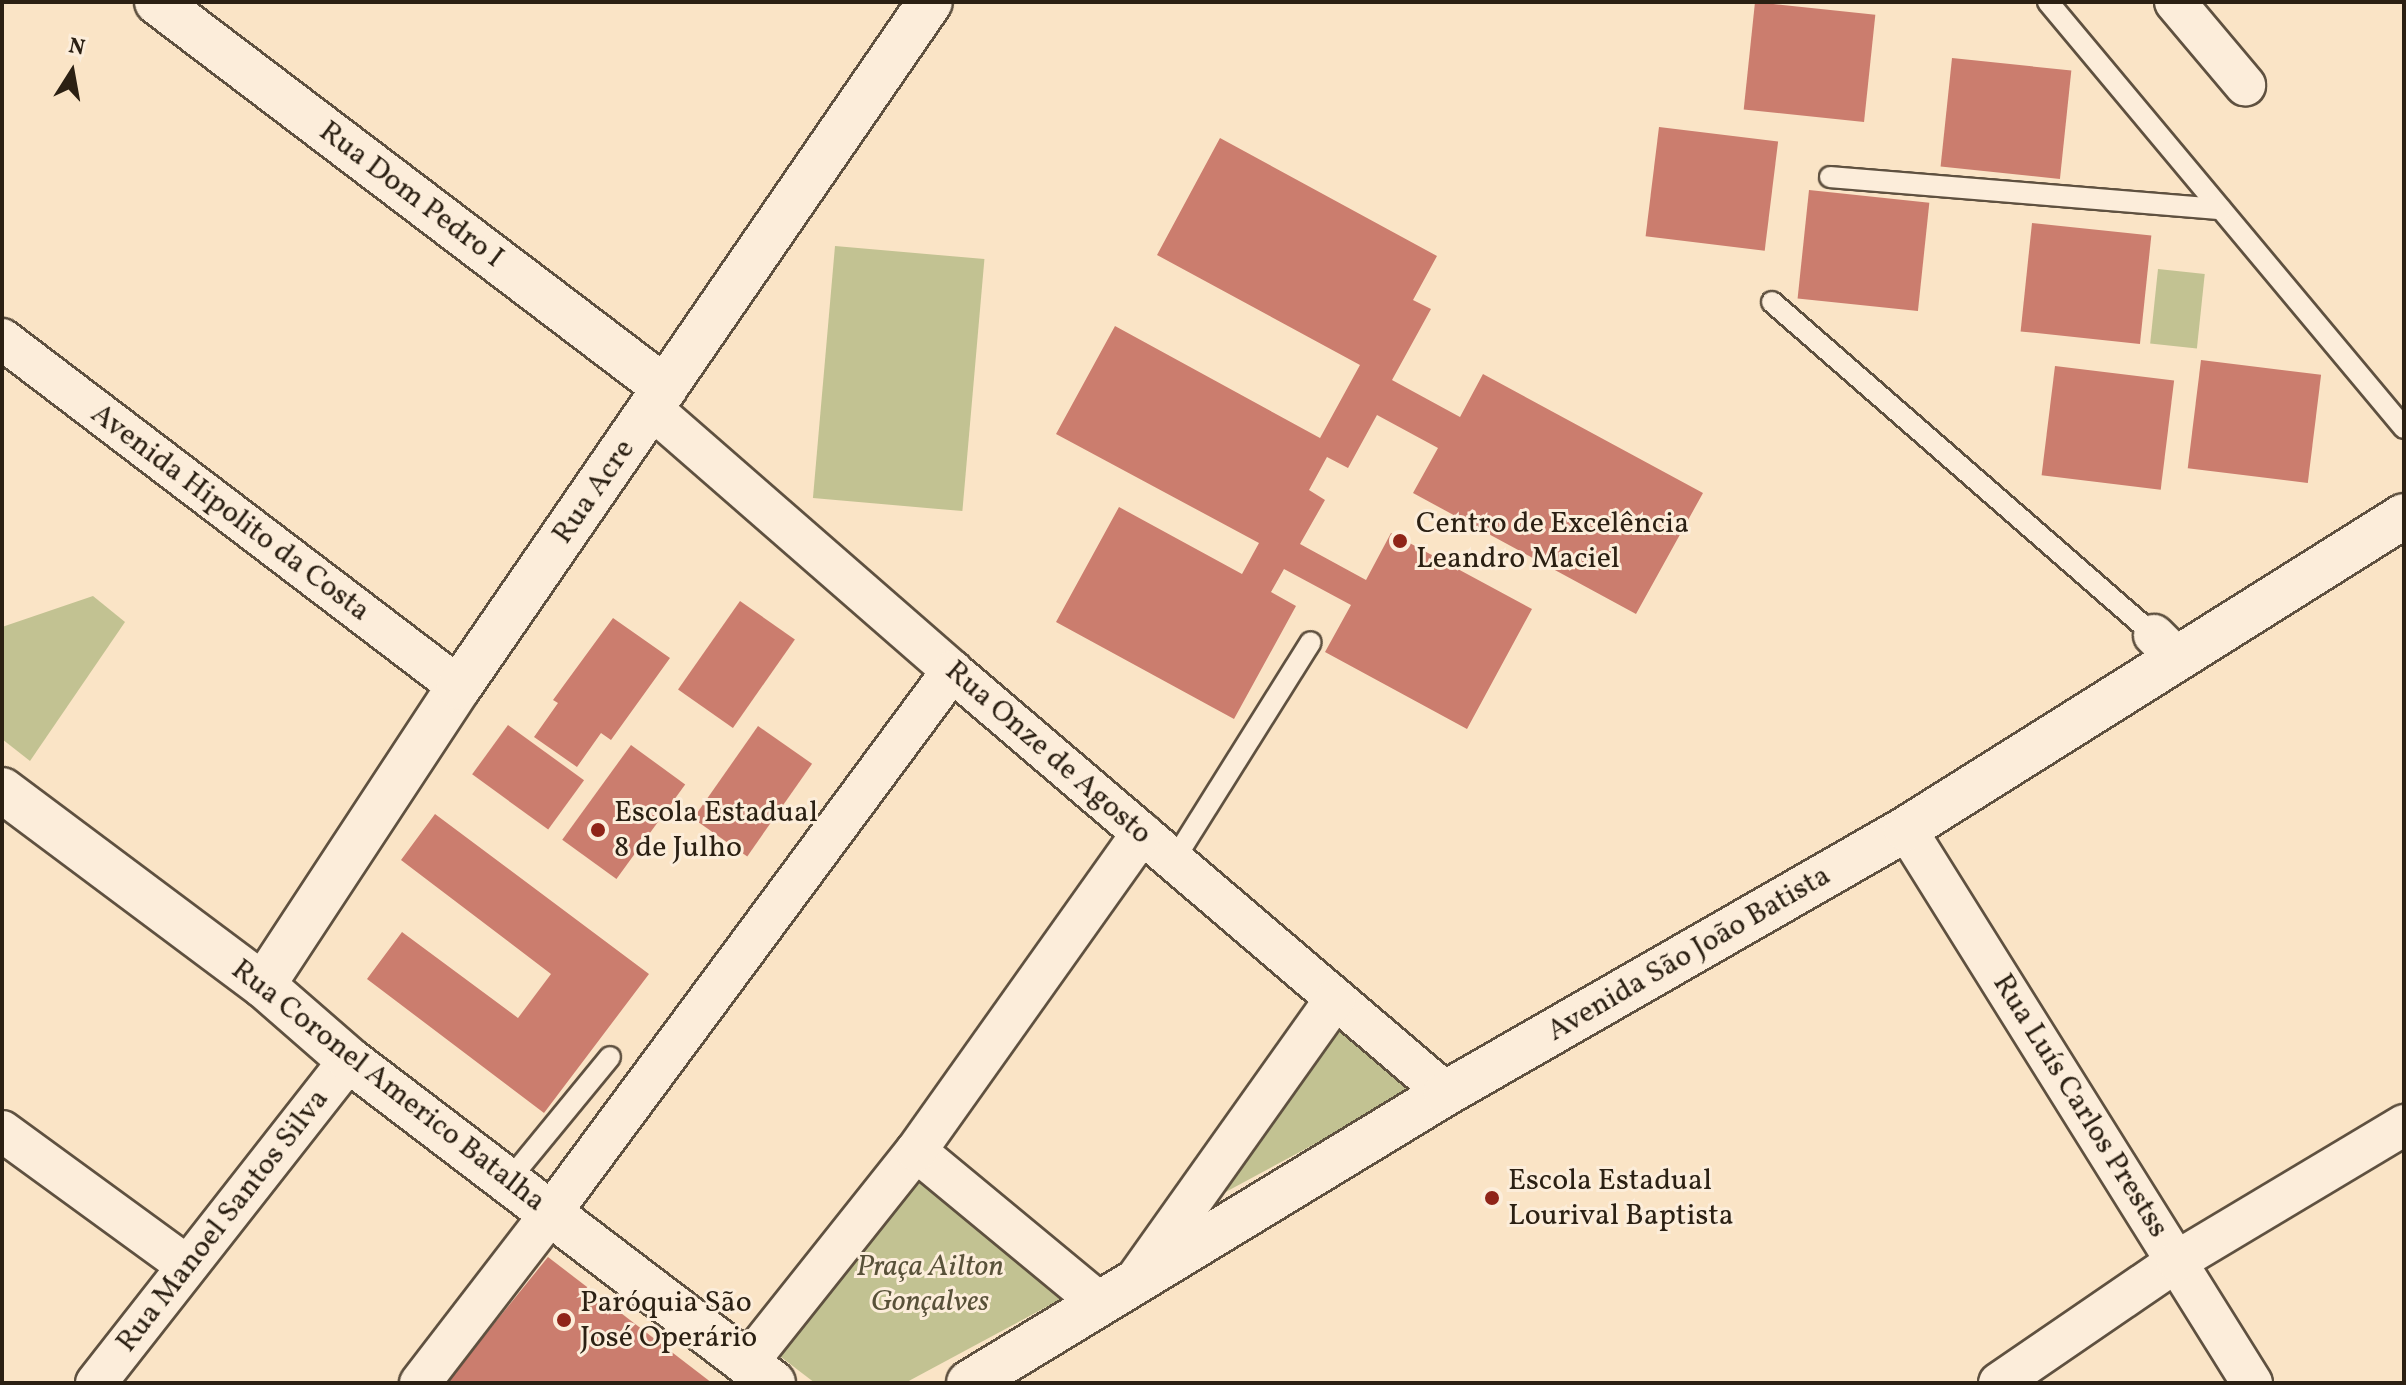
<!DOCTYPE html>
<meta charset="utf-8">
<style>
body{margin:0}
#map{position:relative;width:2406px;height:1385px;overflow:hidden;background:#fae4c6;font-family:Vollkorn,serif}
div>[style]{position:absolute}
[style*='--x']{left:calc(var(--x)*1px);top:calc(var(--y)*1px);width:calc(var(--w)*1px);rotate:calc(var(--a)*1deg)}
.green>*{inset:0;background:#c2c292;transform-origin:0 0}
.building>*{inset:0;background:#cb7d6e;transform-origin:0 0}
.roads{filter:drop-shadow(2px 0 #5f5140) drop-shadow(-2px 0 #5f5140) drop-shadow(0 2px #5f5140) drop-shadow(0 -2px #5f5140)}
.lane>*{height:20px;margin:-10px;padding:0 10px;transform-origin:10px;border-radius:10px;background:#fcedda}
.street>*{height:40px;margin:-20px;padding:0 20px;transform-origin:20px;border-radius:20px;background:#fcedda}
.secondary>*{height:44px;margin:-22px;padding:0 22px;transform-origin:22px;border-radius:22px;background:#fcedda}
.dots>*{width:22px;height:22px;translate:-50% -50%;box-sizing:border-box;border:4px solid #fcedda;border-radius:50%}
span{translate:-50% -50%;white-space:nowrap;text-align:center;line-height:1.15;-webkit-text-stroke:6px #fcedda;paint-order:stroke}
.street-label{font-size:30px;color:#2b2013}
.poi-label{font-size:30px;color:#2b2013}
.left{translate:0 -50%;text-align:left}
.park-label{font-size:30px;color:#585139;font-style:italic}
.frame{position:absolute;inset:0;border:4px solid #2b2013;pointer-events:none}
.north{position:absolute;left:32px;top:32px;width:80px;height:80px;-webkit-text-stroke:6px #fcedda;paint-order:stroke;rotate:11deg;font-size:22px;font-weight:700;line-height:32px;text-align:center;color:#2b2013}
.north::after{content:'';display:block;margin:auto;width:28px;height:36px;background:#2b2013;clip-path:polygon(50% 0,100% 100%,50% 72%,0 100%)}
</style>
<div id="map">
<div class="green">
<div style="left:835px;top:246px;width:150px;height:253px;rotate:5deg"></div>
<div style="left:2158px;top:269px;width:47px;height:75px;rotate:6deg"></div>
<div style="clip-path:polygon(93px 596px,125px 622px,30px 761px,2px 739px,2px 627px)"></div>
<div style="clip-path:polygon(1334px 1027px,1411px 1092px,1196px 1208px)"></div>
<div style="clip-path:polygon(922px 1175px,1063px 1298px,905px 1383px,815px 1383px,777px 1354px)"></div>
</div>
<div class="building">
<div style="left:1755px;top:2px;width:121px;height:108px;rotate:6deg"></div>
<div style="left:1952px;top:58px;width:120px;height:109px;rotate:6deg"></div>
<div style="left:1659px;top:127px;width:120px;height:110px;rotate:7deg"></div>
<div style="clip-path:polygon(1220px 138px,1437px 256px,1413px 300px,1431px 309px,1392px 380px,1460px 417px,1483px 374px,1703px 493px,1636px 614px,1413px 493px,1438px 448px,1377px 415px,1348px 468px,1327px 457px,1309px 490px,1325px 500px,1300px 544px,1366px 580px,1391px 533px,1532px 609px,1467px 729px,1325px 652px,1351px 605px,1284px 569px,1271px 592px,1296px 606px,1234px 719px,1056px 622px,1119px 507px,1242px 574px,1259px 543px,1056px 434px,1115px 326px,1320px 438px,1360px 365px,1157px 255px)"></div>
<div style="left:1809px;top:190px;width:121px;height:109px;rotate:6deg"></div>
<div style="left:2032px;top:223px;width:120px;height:109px;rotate:6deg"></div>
<div style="left:2201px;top:360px;width:121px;height:109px;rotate:7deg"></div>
<div style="left:2055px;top:366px;width:120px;height:110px;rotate:7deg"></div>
<div style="left:740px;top:601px;width:67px;height:108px;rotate:35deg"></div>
<div style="clip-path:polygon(613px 618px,670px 658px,611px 740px,601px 733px,577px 767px,534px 737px,558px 703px,553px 700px)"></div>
<div style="left:508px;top:725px;width:94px;height:61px;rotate:36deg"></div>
<div style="left:758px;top:726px;width:66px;height:113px;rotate:35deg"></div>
<div style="left:631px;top:745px;width:67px;height:117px;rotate:36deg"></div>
<div style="clip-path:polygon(435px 814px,649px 974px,544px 1113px,367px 979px,402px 932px,518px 1018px,551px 974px,401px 860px)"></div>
<div style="clip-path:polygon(548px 1257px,712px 1383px,446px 1383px)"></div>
</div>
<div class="roads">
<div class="lane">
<div style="--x:2048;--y:2;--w:555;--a:50.12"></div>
<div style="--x:1830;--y:177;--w:392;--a:4.7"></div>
<div style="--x:1772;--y:302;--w:507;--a:41.08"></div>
<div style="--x:1174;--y:860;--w:257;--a:-57.9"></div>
<div style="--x:509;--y:1180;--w:159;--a:-50.6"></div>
</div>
<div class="street">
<div style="--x:2175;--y:2;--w:109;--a:49.9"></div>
<div style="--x:2;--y:339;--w:574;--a:37.29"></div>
<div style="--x:652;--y:409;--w:398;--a:41.1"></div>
<div style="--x:952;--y:671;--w:650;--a:40.51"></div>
<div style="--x:2154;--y:635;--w:33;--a:45"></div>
<div style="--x:1906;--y:829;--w:653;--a:58.01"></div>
<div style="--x:2;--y:1131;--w:229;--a:36.1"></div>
<div style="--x:916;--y:1151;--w:239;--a:39.6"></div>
<div style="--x:1134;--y:1282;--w:347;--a:-54.6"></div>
<div style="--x:748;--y:1362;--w:270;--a:-51.5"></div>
<div style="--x:916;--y:1151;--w:390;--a:-54.6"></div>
<div style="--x:96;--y:1383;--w:410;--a:-51.9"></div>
<div style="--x:420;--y:1383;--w:213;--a:-52.4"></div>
<div style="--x:550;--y:1214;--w:676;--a:-53.49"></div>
<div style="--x:1999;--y:1383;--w:216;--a:-34.4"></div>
<div style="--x:2177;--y:1261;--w:265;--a:-30.9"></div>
</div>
<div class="secondary">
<div style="--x:157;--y:2;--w:638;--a:37.23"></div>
<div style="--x:2;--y:790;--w:326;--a:36.8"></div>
<div style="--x:263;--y:985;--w:114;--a:41.1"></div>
<div style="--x:349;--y:1060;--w:533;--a:37.3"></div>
<div style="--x:263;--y:985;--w:357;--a:-56.7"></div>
<div style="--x:459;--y:687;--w:831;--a:-55.49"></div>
<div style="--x:969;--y:1383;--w:558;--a:-31.3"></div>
<div style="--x:1446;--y:1093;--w:530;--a:-29.85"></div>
<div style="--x:1906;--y:829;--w:588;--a:-32.15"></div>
</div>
</div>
<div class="dots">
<div style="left:1400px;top:541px;background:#8f2418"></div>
<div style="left:598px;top:830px;background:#8f2418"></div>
<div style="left:1492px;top:1198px;background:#8f2418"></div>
<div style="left:564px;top:1320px;background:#8f2418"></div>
</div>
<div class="street-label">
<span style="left:411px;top:195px;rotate:37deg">Rua Dom Pedro I</span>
<span style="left:594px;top:492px;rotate:-55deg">Rua Acre</span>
<span style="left:230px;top:513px;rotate:37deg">Avenida Hipolito da Costa</span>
<span style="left:1048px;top:753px;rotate:41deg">Rua Onze de Agosto</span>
<span style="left:1689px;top:954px;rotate:-30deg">Avenida São João Batista</span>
<span style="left:388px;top:1086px;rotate:38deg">Rua Coronel Americo Batalha</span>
<span style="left:2080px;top:1106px;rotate:58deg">Rua Luís Carlos Prestss</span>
<span style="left:223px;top:1221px;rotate:-52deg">Rua Manoel Santos Silva</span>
</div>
<div class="poi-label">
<span class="left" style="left:1416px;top:541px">Centro de Excelência<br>Leandro Maciel</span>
<span class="left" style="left:614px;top:830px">Escola Estadual<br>8 de Julho</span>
<span class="left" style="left:1508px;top:1198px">Escola Estadual<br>Lourival Baptista</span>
<span class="left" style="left:580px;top:1320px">Paróquia São<br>José Operário</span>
</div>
<div class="park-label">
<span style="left:930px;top:1284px">Praça Ailton<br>Gonçalves</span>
</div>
<div class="frame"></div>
<div class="north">N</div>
</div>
